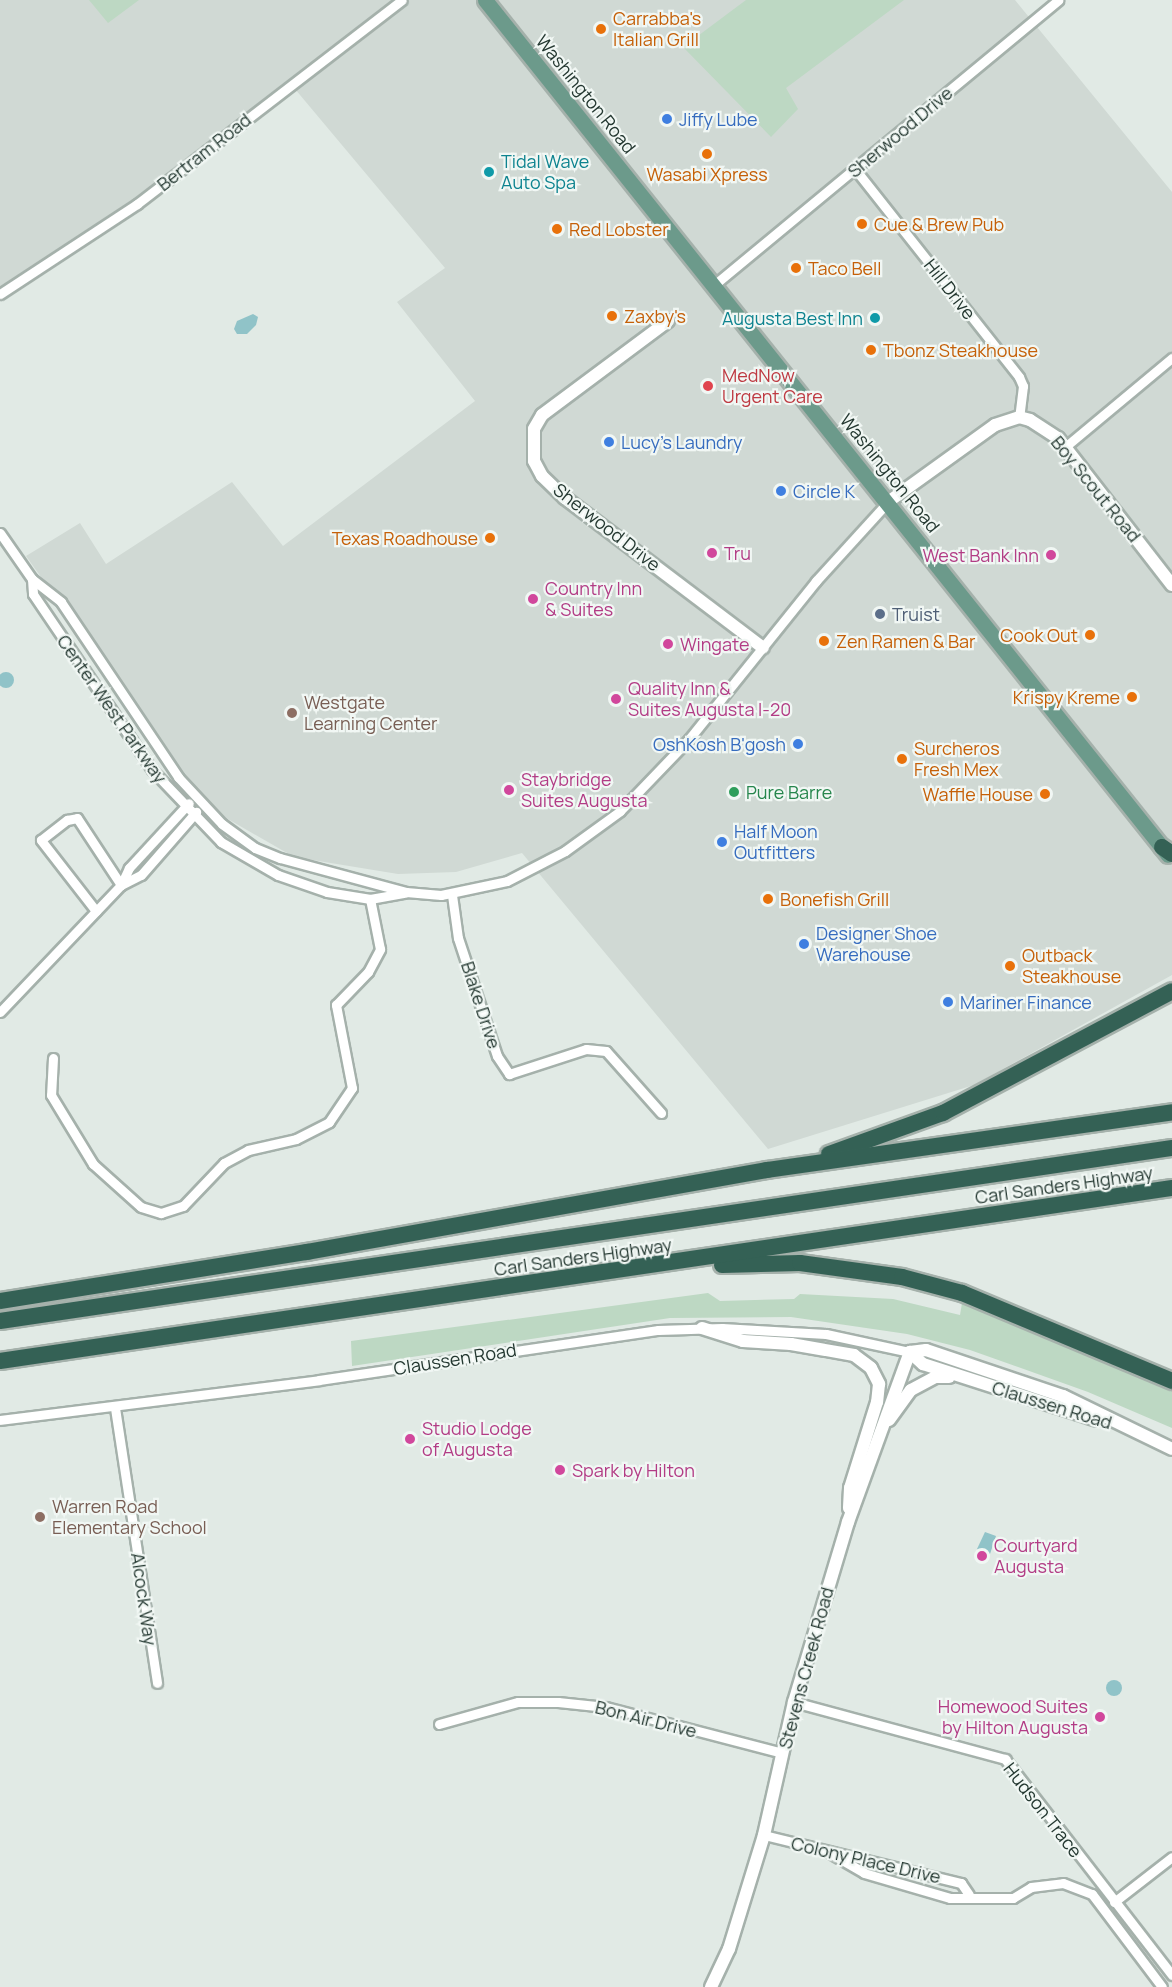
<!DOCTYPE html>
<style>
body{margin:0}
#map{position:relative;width:1172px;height:1987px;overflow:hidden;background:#e1eae5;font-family:Manrope,sans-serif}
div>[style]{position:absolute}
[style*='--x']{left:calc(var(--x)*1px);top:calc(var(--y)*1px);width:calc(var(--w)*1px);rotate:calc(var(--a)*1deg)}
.built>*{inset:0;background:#d0d9d4}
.green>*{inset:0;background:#bdd8c3}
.water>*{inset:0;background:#90c3c8}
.round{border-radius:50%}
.roads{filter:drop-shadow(2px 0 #a5b1ab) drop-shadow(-2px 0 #a5b1ab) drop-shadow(0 2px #a5b1ab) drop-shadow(0 -2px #a5b1ab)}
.minor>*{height:9px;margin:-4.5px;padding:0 4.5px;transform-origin:4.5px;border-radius:4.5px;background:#fff}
.tertiary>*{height:12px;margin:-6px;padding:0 6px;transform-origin:6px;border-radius:6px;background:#fff}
.primary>*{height:15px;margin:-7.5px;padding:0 7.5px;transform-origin:7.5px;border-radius:7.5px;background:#6c9a8b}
.motorway>*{height:16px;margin:-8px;padding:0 8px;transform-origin:8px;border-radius:8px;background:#346155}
.dots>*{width:16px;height:16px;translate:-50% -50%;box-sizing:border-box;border:3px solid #f1f7f4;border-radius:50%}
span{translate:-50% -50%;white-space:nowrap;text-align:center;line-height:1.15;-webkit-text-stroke:4.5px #f1f7f4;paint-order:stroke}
.food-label{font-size:18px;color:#c56008}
.left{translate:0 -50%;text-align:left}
.right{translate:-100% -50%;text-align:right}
.street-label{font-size:18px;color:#243831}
.shop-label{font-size:18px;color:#366cbe}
.culture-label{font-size:18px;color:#0d838f}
.health-label{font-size:18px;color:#be3a42}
.hotel-label{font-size:18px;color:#b23c85}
.service-label{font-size:18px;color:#4e5e75}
.education-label{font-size:18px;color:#785e54}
.leisure-label{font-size:18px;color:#27864d}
</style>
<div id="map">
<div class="built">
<div style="clip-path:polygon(0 0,1015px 0,1172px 192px,1172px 975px,974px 1085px,768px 1149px,522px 853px,456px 872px,398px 874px,294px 857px,214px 811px,177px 768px,26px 556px,80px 523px,106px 564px,232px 482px,283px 546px,475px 401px,397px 302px,445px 268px,295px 89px,0 293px)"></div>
</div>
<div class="green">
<div style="clip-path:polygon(89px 0,139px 0,108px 23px)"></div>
<div style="clip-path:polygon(746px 0,904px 0,786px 88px,798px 109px,771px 137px,683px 47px)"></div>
<div style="clip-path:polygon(708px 1293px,720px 1301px,794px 1299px,800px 1294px,893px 1299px,960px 1315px,962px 1303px,973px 1304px,1172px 1389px,1172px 1428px,1088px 1392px,970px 1350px,907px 1334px,791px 1317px,670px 1318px,352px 1366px,351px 1341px)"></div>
</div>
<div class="water">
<div style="clip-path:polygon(253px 314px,258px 317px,256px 325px,247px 334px,237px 334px,234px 329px,237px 321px)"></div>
<div class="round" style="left:-2px;top:672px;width:16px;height:16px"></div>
<div style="clip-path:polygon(985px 1532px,996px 1536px,990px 1554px,977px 1549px)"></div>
<div class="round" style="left:1106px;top:1680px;width:16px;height:16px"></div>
</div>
<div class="roads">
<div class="minor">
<div style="--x:855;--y:169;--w:265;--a:51.7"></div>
<div style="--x:1019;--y:377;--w:10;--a:66"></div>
<div style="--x:1023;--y:386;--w:31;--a:97"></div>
<div style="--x:714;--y:285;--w:447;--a:-39.6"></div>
<div style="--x:0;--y:294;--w:164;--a:-33.3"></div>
<div style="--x:137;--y:204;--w:334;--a:-37.6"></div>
<div style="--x:1065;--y:447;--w:139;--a:-39.8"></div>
<div style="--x:0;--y:533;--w:56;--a:55.2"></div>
<div style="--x:32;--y:579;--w:37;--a:38"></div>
<div style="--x:61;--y:602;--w:211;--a:56.2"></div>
<div style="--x:178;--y:777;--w:64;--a:46.9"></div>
<div style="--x:222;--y:824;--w:41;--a:36"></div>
<div style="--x:255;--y:848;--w:27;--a:22"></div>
<div style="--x:280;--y:858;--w:131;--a:15.1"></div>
<div style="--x:406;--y:892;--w:35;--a:5"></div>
<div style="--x:441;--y:895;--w:67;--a:-12"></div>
<div style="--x:507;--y:881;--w:65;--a:-27.3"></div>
<div style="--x:565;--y:851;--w:68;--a:-36"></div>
<div style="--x:620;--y:811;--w:100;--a:-46.2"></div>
<div style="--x:689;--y:739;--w:203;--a:-51.2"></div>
<div style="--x:816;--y:581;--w:107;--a:-47.7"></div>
<div style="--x:32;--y:579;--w:15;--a:86"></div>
<div style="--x:33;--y:594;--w:212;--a:55.9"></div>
<div style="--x:152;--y:770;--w:100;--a:46.2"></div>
<div style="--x:221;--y:842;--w:66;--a:30.1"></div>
<div style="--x:278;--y:875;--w:52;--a:19.1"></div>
<div style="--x:327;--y:892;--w:44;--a:9.2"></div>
<div style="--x:370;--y:899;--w:35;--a:-10"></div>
<div style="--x:121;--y:885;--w:22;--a:-27"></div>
<div style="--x:141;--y:875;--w:84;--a:-48.9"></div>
<div style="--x:452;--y:895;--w:43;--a:82.1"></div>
<div style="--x:458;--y:938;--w:124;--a:71.7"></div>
<div style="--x:497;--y:1056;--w:22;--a:56"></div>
<div style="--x:509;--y:1074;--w:81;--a:-18"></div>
<div style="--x:586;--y:1049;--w:20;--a:6"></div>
<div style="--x:606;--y:1051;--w:83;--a:48.4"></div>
<div style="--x:96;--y:911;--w:90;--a:-127.8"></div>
<div style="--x:41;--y:840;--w:33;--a:-38"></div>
<div style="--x:67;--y:820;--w:10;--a:-11"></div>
<div style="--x:77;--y:818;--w:80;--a:56.7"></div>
<div style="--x:0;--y:1012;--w:175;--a:-46.4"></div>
<div style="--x:121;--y:885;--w:19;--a:-65"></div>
<div style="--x:129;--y:868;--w:88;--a:-47.3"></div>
<div style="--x:53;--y:1058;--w:37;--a:93"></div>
<div style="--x:51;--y:1095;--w:81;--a:58.7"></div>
<div style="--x:93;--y:1164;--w:64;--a:41.9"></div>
<div style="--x:141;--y:1207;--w:21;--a:17"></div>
<div style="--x:161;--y:1213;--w:23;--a:-18"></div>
<div style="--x:183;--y:1206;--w:59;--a:-46.4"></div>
<div style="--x:224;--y:1163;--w:27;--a:-28"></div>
<div style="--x:248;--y:1150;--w:49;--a:-12.9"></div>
<div style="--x:296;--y:1139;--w:37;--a:-27"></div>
<div style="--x:329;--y:1122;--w:41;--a:-55.9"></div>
<div style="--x:352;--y:1088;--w:85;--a:-100.9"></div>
<div style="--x:336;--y:1005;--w:46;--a:-45.9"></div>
<div style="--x:368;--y:972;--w:26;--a:-62"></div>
<div style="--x:380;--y:949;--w:51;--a:-101.3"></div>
<div style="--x:115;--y:1408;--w:278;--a:81.3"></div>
<div style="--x:0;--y:1420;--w:321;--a:-7.1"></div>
<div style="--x:319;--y:1380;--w:343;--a:-8.4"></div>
<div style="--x:658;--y:1330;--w:64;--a:-1.8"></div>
<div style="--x:722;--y:1328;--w:104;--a:3.3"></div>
<div style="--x:826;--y:1334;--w:86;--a:12.1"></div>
<div style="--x:794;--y:1702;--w:219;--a:15.1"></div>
<div style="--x:1005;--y:1759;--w:273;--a:52.3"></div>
<div style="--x:439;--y:1724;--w:82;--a:-15.6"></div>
<div style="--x:518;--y:1702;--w:40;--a:0"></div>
<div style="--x:558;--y:1702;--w:48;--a:5.9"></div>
<div style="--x:606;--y:1707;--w:182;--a:14.6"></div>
<div style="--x:764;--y:1835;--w:203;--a:13.7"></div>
<div style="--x:961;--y:1883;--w:14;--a:56"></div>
<div style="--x:830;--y:1853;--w:39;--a:30"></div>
<div style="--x:864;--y:1873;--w:90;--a:16.2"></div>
<div style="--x:950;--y:1898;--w:63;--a:0"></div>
<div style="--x:1013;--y:1898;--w:21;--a:-31"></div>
<div style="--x:1031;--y:1887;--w:32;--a:-7"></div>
<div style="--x:1063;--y:1883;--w:31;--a:21"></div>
<div style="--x:1092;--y:1894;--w:116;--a:53"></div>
<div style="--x:1114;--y:1902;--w:73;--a:-37.8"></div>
</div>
<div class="tertiary">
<div style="--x:668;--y:321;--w:157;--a:143.3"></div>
<div style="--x:542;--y:415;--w:16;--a:120"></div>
<div style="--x:534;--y:429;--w:32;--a:90"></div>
<div style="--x:534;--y:461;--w:17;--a:62"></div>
<div style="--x:542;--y:476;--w:32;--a:44"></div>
<div style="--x:565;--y:498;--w:248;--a:37.1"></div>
<div style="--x:888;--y:502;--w:132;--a:-35.7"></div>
<div style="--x:995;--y:425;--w:25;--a:-18"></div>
<div style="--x:1019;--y:417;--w:11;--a:15"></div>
<div style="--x:1030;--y:420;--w:33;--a:33"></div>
<div style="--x:1058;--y:438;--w:186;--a:52.2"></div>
<div style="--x:702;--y:1328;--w:43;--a:17.6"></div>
<div style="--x:743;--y:1341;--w:48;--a:3.6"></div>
<div style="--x:791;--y:1344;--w:64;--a:9.9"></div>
<div style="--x:854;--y:1355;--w:21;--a:37"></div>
<div style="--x:871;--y:1368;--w:18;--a:63"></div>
<div style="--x:879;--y:1384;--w:18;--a:96"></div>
<div style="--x:877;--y:1402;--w:90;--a:107.4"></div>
<div style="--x:850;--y:1488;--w:20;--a:93"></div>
<div style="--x:910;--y:1352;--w:16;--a:-7"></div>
<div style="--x:926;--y:1350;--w:145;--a:18.6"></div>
<div style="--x:1063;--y:1396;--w:121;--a:25.9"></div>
<div style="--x:910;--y:1352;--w:18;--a:43"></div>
<div style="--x:923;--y:1364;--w:183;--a:17.8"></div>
<div style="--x:889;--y:1420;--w:37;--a:-54"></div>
<div style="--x:911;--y:1390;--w:27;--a:-28"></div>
<div style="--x:935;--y:1377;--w:14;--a:0"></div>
<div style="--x:711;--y:1987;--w:42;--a:-64.7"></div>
<div style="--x:729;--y:1949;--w:119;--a:-72.9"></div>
<div style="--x:764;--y:1835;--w:136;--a:-77.3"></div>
<div style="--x:794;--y:1702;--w:188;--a:-73.3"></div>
<div style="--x:848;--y:1522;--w:181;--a:-70"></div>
</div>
<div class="primary">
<div style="--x:485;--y:0;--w:1094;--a:51.38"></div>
</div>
<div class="motorway">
<div style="--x:1162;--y:847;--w:12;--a:35"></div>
<div style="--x:829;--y:1154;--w:121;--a:-19.8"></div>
<div style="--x:943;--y:1113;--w:259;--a:-28"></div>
<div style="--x:722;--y:1265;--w:78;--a:-1.5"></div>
<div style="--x:800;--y:1263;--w:103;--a:7.8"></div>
<div style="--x:902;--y:1277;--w:62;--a:14.9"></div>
<div style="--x:962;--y:1293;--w:228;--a:22.7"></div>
<div style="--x:0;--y:1301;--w:311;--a:-9.1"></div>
<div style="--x:307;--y:1252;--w:467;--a:-10.1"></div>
<div style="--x:767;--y:1170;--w:409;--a:-8.1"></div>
<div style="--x:0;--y:1321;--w:1185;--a:-8.4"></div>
<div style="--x:0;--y:1361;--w:1185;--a:-8.4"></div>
</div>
</div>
<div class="dots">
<div style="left:601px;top:29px;background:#e8710a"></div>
<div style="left:667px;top:119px;background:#3f7fe0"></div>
<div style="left:707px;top:154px;background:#e8710a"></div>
<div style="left:489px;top:172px;background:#0f9aa8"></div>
<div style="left:862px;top:224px;background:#e8710a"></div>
<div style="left:557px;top:229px;background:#e8710a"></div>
<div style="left:796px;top:268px;background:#e8710a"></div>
<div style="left:612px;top:316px;background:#e8710a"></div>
<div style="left:875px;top:318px;background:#0f9aa8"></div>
<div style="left:871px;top:350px;background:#e8710a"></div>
<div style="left:708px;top:386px;background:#e0444e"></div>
<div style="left:609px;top:442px;background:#3f7fe0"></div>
<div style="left:781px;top:491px;background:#3f7fe0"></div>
<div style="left:490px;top:538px;background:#e8710a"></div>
<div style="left:712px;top:553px;background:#d1479c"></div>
<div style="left:1051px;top:555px;background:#d1479c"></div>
<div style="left:533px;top:599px;background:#d1479c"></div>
<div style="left:880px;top:614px;background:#5c6f8a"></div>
<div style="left:1090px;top:635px;background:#e8710a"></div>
<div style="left:824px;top:641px;background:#e8710a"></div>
<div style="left:668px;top:644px;background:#d1479c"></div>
<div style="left:1132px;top:697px;background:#e8710a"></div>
<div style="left:616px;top:699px;background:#d1479c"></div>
<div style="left:292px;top:713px;background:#8d6e63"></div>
<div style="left:798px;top:744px;background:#3f7fe0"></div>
<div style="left:902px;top:759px;background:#e8710a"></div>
<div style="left:509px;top:790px;background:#d1479c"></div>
<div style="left:734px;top:792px;background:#2e9e5b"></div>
<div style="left:1045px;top:794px;background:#e8710a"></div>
<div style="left:722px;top:842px;background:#3f7fe0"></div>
<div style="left:768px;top:899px;background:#e8710a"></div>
<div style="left:804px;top:944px;background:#3f7fe0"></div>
<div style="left:1010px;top:966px;background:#e8710a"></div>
<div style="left:948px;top:1002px;background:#3f7fe0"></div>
<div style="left:410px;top:1439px;background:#d1479c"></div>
<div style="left:560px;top:1470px;background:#d1479c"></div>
<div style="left:40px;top:1517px;background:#8d6e63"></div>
<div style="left:982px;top:1556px;background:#d1479c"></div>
<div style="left:1100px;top:1717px;background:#d1479c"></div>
</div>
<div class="food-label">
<span class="left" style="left:613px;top:29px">Carrabba's<br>Italian Grill</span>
<span style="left:707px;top:174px">Wasabi Xpress</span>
<span class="left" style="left:874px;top:224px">Cue &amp; Brew Pub</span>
<span class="left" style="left:569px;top:229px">Red Lobster</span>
<span class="left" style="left:808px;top:268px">Taco Bell</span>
<span class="left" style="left:624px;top:316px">Zaxby's</span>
<span class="left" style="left:883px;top:350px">Tbonz Steakhouse</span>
<span class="right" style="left:478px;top:538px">Texas Roadhouse</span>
<span class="right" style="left:1078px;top:635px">Cook Out</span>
<span class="left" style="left:836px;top:641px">Zen Ramen &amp; Bar</span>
<span class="right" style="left:1120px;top:697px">Krispy Kreme</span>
<span class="left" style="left:914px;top:759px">Surcheros<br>Fresh Mex</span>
<span class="right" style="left:1033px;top:794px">Waffle House</span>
<span class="left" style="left:780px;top:899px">Bonefish Grill</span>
<span class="left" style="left:1022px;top:966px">Outback<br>Steakhouse</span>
</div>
<div class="street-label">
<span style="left:586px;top:94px;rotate:51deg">Washington Road</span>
<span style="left:900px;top:132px;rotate:-40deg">Sherwood Drive</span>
<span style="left:204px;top:152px;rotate:-38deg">Bertram Road</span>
<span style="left:950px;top:289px;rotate:52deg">Hill Drive</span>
<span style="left:890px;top:473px;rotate:51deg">Washington Road</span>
<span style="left:1096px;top:489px;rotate:51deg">Boy Scout Road</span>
<span style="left:607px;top:527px;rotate:38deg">Sherwood Drive</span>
<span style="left:112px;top:709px;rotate:55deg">Center West Parkway</span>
<span style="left:481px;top:1005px;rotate:72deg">Blake Drive</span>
<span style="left:1064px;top:1185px;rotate:-8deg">Carl Sanders Highway</span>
<span style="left:583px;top:1257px;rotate:-8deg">Carl Sanders Highway</span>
<span style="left:455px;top:1359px;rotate:-9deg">Claussen Road</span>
<span style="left:1052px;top:1405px;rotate:17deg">Claussen Road</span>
<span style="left:144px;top:1599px;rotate:82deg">Alcock Way</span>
<span style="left:806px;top:1668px;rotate:-75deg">Stevens Creek Road</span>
<span style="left:646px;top:1719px;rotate:14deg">Bon Air Drive</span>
<span style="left:1043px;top:1810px;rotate:52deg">Hudson Trace</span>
<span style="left:866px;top:1860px;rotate:13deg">Colony Place Drive</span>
</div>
<div class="shop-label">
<span class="left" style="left:679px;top:119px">Jiffy Lube</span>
<span class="left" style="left:621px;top:442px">Lucy's Laundry</span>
<span class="left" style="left:793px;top:491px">Circle K</span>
<span class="right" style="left:786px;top:744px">OshKosh B'gosh</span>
<span class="left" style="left:734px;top:842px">Half Moon<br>Outfitters</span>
<span class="left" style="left:816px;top:944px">Designer Shoe<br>Warehouse</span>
<span class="left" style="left:960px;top:1002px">Mariner Finance</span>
</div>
<div class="culture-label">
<span class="left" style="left:501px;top:172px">Tidal Wave<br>Auto Spa</span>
<span class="right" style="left:863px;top:318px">Augusta Best Inn</span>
</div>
<div class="health-label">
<span class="left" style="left:722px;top:386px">MedNow<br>Urgent Care</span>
</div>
<div class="hotel-label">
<span class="left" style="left:724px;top:553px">Tru</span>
<span class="right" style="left:1039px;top:555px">West Bank Inn</span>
<span class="left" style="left:545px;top:599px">Country Inn<br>&amp; Suites</span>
<span class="left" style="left:680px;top:644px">Wingate</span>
<span class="left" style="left:628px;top:699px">Quality Inn &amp;<br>Suites Augusta I-20</span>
<span class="left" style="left:521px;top:790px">Staybridge<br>Suites Augusta</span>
<span class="left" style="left:422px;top:1439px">Studio Lodge<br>of Augusta</span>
<span class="left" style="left:572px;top:1470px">Spark by Hilton</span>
<span class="left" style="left:994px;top:1556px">Courtyard<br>Augusta</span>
<span class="right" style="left:1088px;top:1717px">Homewood Suites<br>by Hilton Augusta</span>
</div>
<div class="service-label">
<span class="left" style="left:892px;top:614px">Truist</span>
</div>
<div class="education-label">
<span class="left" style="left:304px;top:713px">Westgate<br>Learning Center</span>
<span class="left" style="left:52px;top:1517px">Warren Road<br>Elementary School</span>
</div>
<div class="leisure-label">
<span class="left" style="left:746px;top:792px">Pure Barre</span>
</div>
</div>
